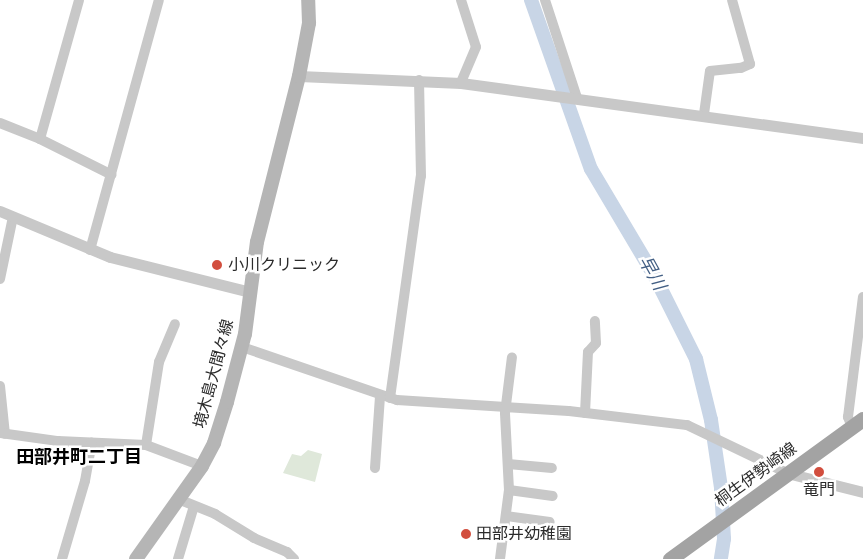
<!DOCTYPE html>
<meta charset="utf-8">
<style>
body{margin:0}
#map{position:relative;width:863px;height:559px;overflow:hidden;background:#fff;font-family:"Roboto Condensed","Noto Sans JP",sans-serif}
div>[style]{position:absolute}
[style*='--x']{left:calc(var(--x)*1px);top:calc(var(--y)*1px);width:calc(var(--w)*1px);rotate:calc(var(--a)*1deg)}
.green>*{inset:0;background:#dfe8da}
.river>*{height:14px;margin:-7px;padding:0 7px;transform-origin:7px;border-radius:7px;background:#c8d5e6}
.minor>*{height:10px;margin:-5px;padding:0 5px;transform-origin:5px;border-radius:5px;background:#c8c8c8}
.tertiary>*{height:11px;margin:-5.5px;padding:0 5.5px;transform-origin:5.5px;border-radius:5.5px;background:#c8c8c8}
.secondary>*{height:14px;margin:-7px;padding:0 7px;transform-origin:7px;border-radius:7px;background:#b5b5b5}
.primary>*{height:15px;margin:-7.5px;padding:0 7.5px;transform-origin:7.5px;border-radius:7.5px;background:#a3a3a3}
.dots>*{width:14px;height:14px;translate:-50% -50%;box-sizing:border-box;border:2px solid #fff;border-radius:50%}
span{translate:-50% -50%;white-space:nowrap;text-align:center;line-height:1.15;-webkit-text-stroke:5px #fff;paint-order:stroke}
.poi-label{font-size:16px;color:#2b2b2b}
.left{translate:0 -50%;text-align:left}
.street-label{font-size:16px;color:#2b2b2b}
.water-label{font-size:18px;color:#435f84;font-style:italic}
.neighbourhood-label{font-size:18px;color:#000;font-weight:700}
</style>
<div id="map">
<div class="green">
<div style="clip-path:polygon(308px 450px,322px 454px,315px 482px,283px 473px,292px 454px,301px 456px)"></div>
</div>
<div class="river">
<div style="--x:531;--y:0;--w:179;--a:70.5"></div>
<div style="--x:591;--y:169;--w:126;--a:59.3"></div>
<div style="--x:655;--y:277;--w:92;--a:63.4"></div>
<div style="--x:696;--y:359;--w:63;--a:76.2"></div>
<div style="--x:711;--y:420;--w:69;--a:81.6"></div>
<div style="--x:721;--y:488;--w:51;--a:86.6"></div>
<div style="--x:724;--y:539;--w:20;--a:99"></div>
</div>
<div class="minor">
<div style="--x:461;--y:0;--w:49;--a:72.3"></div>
<div style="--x:476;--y:47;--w:39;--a:113"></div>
<div style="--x:545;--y:0;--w:103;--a:71.9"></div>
<div style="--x:704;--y:114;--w:43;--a:-82.1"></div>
<div style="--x:710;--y:71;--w:31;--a:-6"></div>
<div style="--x:741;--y:68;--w:10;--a:-24"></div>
<div style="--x:750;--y:64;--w:66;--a:-105.7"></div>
<div style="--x:0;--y:123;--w:43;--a:21.8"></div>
<div style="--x:40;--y:139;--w:80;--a:26.6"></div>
<div style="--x:40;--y:139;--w:144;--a:-74.3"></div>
<div style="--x:90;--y:250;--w:259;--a:-74.6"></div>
<div style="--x:0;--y:279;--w:63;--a:-78.2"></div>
<div style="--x:242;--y:347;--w:164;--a:18.9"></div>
<div style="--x:397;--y:400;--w:172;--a:3.7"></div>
<div style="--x:569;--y:411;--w:119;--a:6.8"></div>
<div style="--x:687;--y:425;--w:111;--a:25.6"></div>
<div style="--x:0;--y:386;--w:48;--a:84.1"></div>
<div style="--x:390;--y:398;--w:224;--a:-82.1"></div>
<div style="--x:421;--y:176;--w:96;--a:-91.2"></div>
<div style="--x:585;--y:413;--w:61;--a:-87.2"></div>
<div style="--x:588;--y:352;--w:12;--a:-48"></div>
<div style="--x:596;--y:343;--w:22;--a:-93"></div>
<div style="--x:852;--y:427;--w:11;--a:-112"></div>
<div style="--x:848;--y:417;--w:121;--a:-82.9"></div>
<div style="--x:0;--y:433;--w:59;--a:7.9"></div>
<div style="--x:58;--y:441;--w:88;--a:2.6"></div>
<div style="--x:146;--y:445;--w:60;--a:20.6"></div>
<div style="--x:146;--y:445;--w:84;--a:-81.1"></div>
<div style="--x:159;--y:362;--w:41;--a:-67.2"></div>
<div style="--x:508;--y:464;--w:44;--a:5.2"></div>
<div style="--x:375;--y:468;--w:72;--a:-86"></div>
<div style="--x:509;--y:490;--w:44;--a:7.8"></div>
<div style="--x:178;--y:499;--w:40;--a:22"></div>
<div style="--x:215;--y:514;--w:46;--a:31.6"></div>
<div style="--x:254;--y:538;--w:36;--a:23"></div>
<div style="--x:287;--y:552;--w:10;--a:45"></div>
<div style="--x:506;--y:516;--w:44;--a:7.8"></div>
<div style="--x:62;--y:559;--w:81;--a:-73.6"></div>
<div style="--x:85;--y:481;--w:39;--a:-80"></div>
<div style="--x:178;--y:559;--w:55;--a:-73.2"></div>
<div style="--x:500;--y:559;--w:70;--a:-82.6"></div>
<div style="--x:509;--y:490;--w:77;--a:-93"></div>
<div style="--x:505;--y:413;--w:56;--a:-82.9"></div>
</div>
<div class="tertiary">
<div style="--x:299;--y:76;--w:162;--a:2.5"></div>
<div style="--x:461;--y:83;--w:406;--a:7.8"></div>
<div style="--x:0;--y:211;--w:119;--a:22.7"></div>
<div style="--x:110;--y:257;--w:144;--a:14"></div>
<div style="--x:787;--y:473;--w:78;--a:14"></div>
</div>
<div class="secondary">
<div style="--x:136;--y:559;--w:114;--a:-54.6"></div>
<div style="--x:202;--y:466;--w:26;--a:-62"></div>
<div style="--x:214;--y:443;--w:43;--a:-72.4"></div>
<div style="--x:227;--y:402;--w:70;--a:-75.2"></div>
<div style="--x:245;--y:334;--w:93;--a:-82.6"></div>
<div style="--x:257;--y:242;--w:171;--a:-75.8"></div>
<div style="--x:299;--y:76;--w:54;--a:-79.3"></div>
<div style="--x:309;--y:23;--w:23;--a:-92"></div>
</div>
<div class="primary">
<div style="--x:670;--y:559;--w:238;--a:-36"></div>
</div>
<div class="dots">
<div style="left:217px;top:265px;background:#d24e3e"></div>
<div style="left:819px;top:472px;background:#d24e3e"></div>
<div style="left:466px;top:534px;background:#d24e3e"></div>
</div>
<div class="poi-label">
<span class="left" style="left:228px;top:265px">小川クリニック</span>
<span style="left:819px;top:490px">竜門</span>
<span class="left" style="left:476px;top:534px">田部井幼稚園</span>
</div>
<div class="street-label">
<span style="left:214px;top:374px;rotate:-75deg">境木島大間々線</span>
<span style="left:756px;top:475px;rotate:-36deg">桐生伊勢崎線</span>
</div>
<div class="water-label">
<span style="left:652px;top:273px;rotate:61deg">早川</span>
</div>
<div class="neighbourhood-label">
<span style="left:79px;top:457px">田部井町二丁目</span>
</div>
</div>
